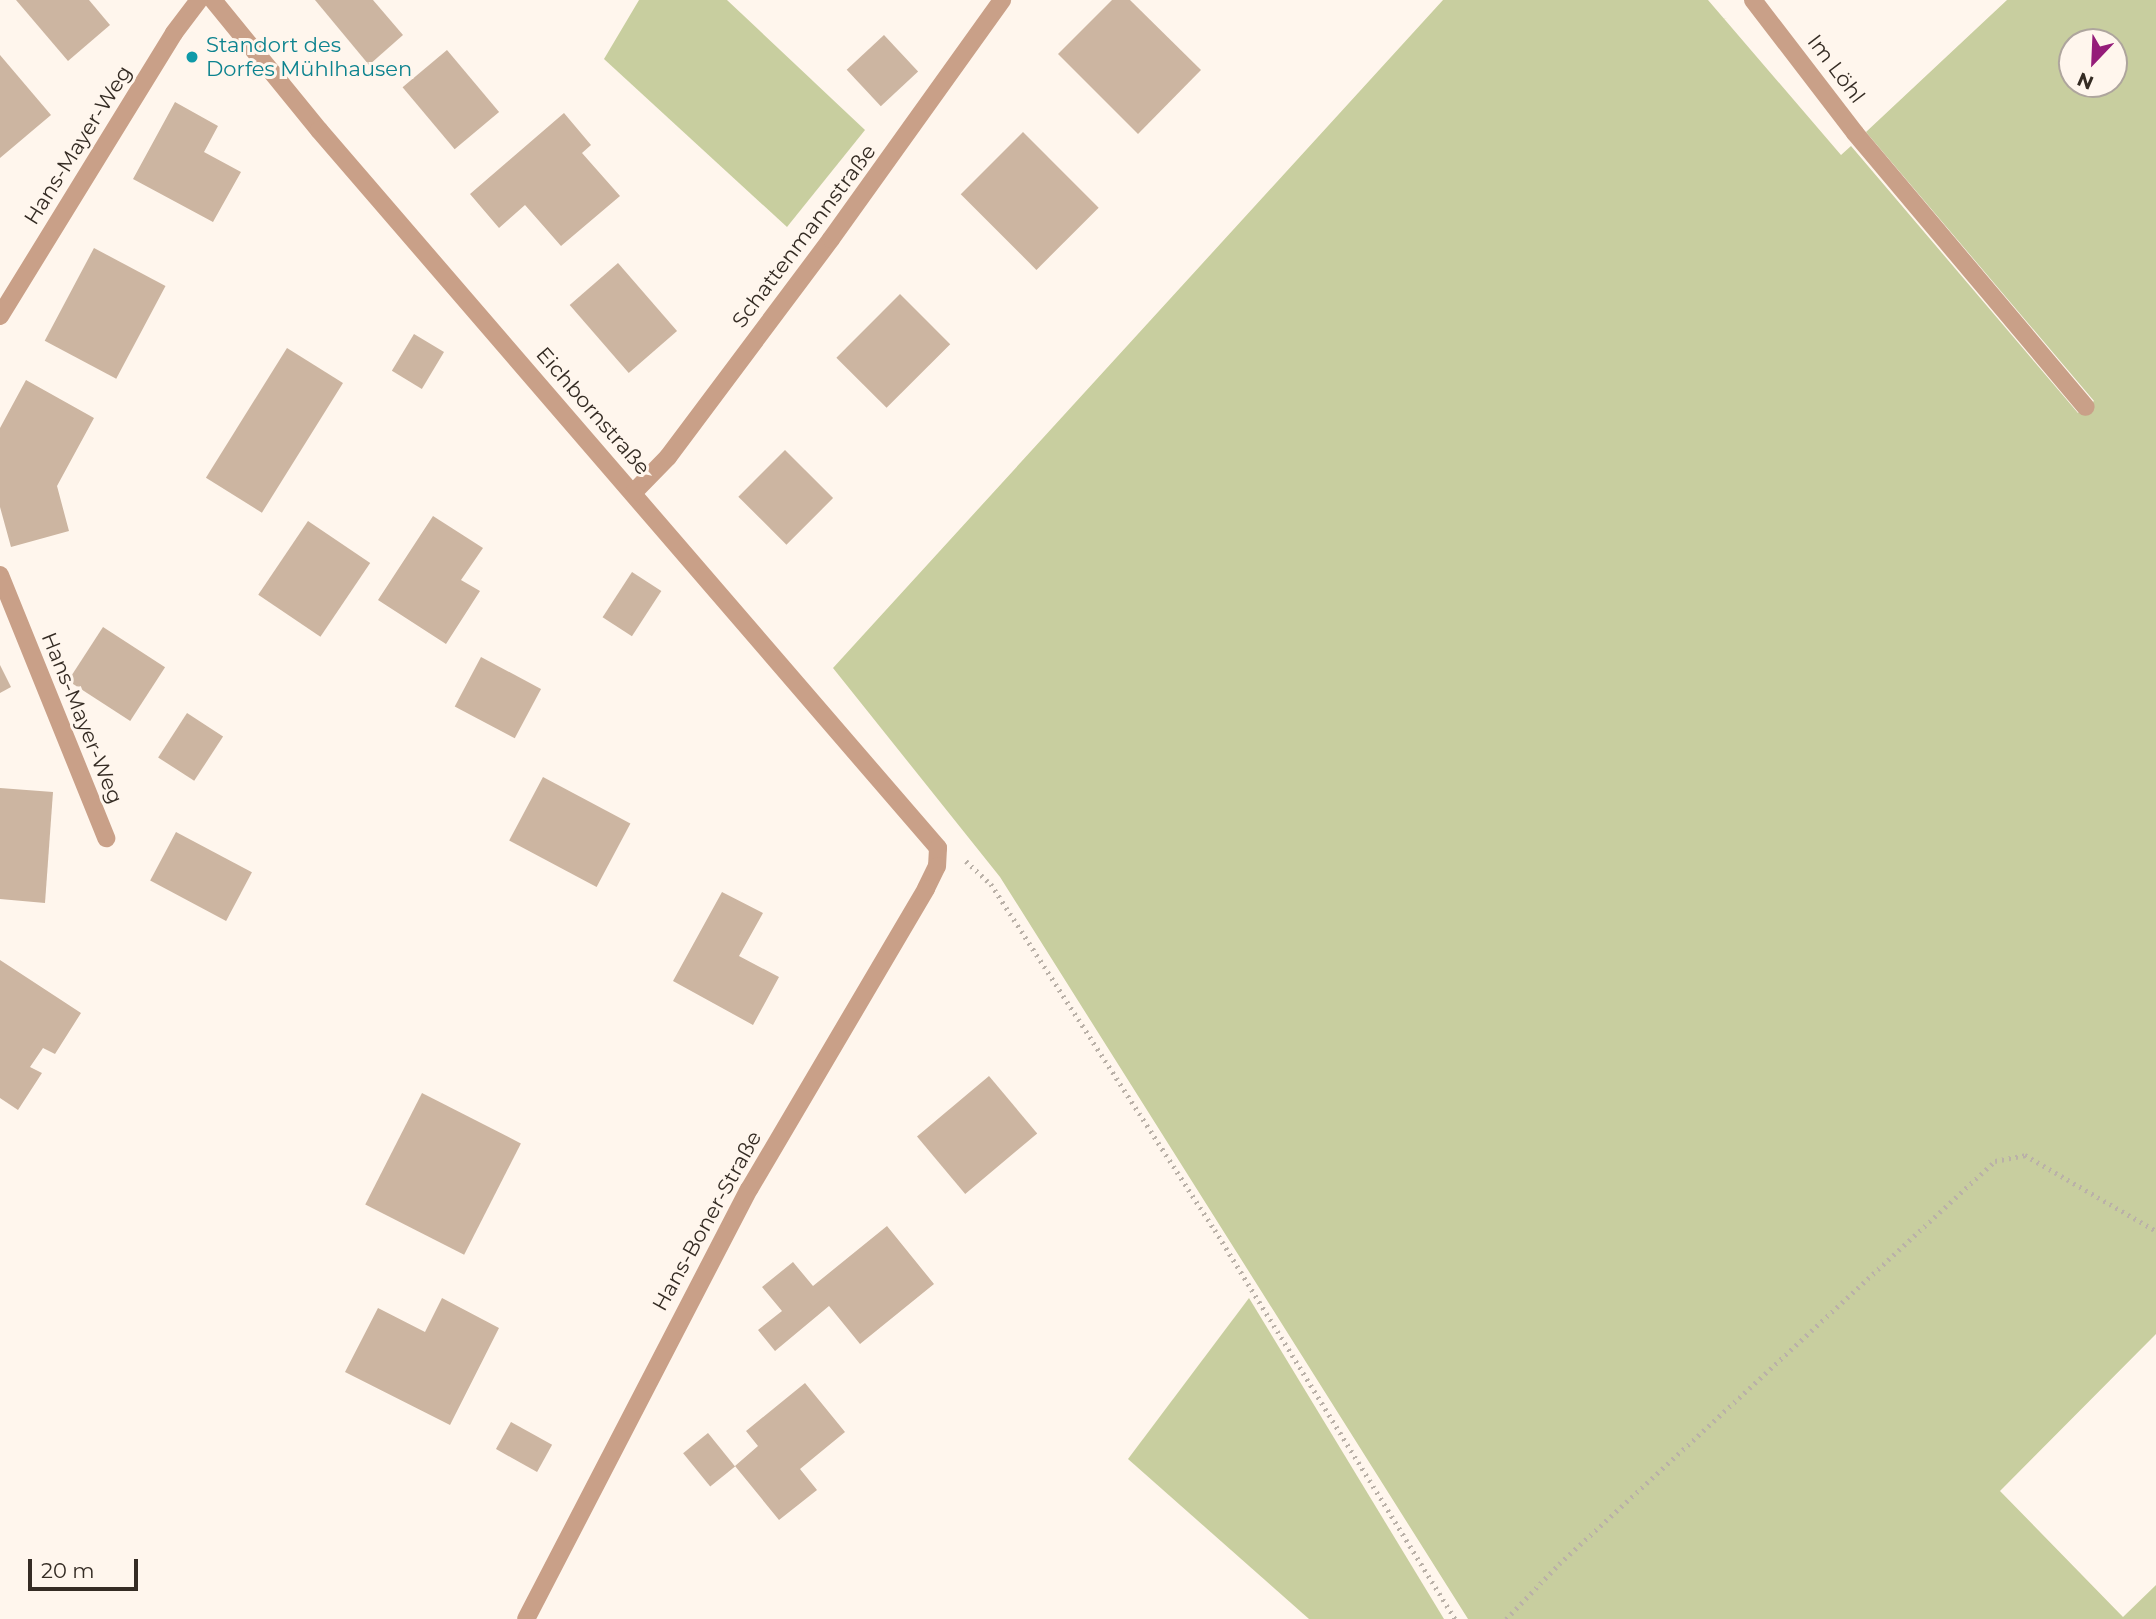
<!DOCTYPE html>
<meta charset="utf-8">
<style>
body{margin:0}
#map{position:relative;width:2156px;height:1619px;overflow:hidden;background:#fff6ed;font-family:Montserrat,sans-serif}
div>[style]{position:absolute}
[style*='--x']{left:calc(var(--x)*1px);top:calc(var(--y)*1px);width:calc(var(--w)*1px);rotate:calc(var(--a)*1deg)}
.green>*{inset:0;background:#c8ce9f}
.building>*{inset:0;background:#ccb5a1;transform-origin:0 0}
.path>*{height:4.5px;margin-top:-2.25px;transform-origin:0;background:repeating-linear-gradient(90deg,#bab1a8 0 2px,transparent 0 7px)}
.service>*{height:18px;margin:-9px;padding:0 9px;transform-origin:9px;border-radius:9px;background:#c9a088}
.minor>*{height:18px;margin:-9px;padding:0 9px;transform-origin:9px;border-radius:9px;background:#c9a088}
.dots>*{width:19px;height:19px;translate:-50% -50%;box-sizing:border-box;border:4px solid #fff6ed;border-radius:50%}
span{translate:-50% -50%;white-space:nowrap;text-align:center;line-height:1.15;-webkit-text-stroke:6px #fff6ed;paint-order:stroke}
.culture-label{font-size:21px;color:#0d838f}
.left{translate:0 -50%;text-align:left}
.street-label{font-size:21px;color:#352c24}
.north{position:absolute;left:2058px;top:28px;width:70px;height:70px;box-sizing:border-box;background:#fff6ed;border:2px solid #aea59d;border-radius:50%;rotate:203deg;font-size:19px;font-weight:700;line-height:28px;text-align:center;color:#352c24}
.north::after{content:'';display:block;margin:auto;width:24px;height:32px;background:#951d79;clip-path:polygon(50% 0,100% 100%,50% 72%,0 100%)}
.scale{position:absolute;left:28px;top:1559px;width:110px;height:32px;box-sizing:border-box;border:4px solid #352c24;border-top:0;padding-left:9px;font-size:21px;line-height:24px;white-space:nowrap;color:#352c24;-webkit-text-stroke:5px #fff6ed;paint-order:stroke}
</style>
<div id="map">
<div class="green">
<div style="clip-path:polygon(639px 0,727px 0,865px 130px,787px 227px,604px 59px)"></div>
<div style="clip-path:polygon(evenodd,1443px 0,1708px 0,1841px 155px,1851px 146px,2078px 413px,2094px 401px,1866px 132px,2007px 0,2156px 0,2156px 1334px,2000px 1491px,2123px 1617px,2156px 1585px,2156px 1619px,1468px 1619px,1000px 877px,833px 668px,1443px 0,2072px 42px,2114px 42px,2114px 84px,2072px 84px,2072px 42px)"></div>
<div style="clip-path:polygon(1249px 1298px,1444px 1619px,1309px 1619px,1128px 1459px)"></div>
</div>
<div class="building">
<div style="clip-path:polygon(16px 0,89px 0,110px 25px,68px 61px)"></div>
<div style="clip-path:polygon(315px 0,373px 0,403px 35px,369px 65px)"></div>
<div style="clip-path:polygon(1112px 0,1130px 0,1201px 70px,1138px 134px,1058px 54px)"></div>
<div style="left:884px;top:35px;width:50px;height:51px;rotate:47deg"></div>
<div style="left:447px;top:50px;width:81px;height:58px;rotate:50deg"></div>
<div style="clip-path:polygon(0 55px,51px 115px,0 158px)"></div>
<div style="clip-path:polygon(175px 102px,218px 126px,204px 152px,241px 172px,213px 222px,133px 179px)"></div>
<div style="clip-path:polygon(564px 113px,591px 145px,582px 153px,620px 196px,561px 246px,525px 205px,499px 228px,470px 194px)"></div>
<div style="left:1023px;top:132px;width:107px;height:88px;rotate:45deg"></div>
<div style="left:94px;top:248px;width:81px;height:105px;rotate:28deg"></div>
<div style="left:618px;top:263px;width:90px;height:64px;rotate:49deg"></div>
<div style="left:900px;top:294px;width:71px;height:90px;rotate:45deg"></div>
<div style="left:414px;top:334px;width:35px;height:43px;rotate:31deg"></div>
<div style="left:287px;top:348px;width:66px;height:153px;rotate:32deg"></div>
<div style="clip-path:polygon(26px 380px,94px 418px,57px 486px,69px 531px,11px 547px,0 507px,0 428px)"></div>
<div style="left:785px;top:450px;width:68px;height:66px;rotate:45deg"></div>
<div style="clip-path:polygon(433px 516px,483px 548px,461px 580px,480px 591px,446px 644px,378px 600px)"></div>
<div style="left:308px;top:521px;width:75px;height:89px;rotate:34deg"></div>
<div style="left:632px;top:572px;width:35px;height:54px;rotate:33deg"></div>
<div style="left:103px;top:627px;width:74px;height:64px;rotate:33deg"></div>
<div style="left:481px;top:657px;width:68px;height:56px;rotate:28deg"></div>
<div style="clip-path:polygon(0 665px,11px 687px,0 693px)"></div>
<div style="left:187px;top:713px;width:43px;height:53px;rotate:33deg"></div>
<div style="left:543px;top:777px;width:99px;height:72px;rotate:28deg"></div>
<div style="clip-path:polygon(0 788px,53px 792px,45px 903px,0 899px)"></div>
<div style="left:176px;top:832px;width:86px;height:55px;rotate:28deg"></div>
<div style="clip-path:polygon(722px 892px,763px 913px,739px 956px,779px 977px,753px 1025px,673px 981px)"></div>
<div style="clip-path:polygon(0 960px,81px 1013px,55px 1054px,43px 1048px,30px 1067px,42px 1073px,18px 1110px,0 1098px)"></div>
<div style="left:989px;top:1076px;width:75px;height:94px;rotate:50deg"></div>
<div style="left:422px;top:1093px;width:111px;height:125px;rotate:27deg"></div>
<div style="clip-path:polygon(887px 1226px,934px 1284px,860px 1344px,829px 1306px,775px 1351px,758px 1330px,782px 1311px,762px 1287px,793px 1262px,813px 1286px)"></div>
<div style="clip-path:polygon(442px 1298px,499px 1328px,450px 1425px,345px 1372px,378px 1308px,425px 1332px)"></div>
<div style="clip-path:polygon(805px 1383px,845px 1432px,800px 1469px,817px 1490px,779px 1520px,735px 1466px,758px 1446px,746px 1431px)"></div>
<div style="left:511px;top:1422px;width:47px;height:31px;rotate:29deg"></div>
<div style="left:708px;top:1433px;width:43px;height:32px;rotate:51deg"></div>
</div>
<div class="path">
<div style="--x:966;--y:861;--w:34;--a:43"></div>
<div style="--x:991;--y:884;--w:412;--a:57.1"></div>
<div style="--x:1215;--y:1230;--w:457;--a:58.3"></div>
<div style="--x:1506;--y:1619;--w:76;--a:-46.1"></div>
<div style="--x:1559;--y:1564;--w:594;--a:-42.75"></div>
<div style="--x:1995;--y:1161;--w:31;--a:-11"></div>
<div style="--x:2025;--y:1155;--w:151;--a:30.1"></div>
</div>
<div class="service">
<div style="--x:1855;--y:133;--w:358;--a:49.9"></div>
</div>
<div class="minor">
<div style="--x:213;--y:0;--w:168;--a:50.8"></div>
<div style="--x:319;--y:130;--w:948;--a:49.23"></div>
<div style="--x:938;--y:848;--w:18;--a:93"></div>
<div style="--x:937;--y:866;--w:25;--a:116"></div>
<div style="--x:926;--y:889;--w:348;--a:120.5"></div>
<div style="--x:749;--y:1189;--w:484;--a:117.4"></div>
<div style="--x:1753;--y:0;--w:168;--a:52.5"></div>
<div style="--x:0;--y:316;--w:332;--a:-58.4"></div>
<div style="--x:174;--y:33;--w:41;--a:-52.9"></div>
<div style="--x:634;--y:492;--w:49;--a:-45.8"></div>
<div style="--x:668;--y:457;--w:272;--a:-53.2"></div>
<div style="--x:831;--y:239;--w:294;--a:-54.4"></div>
<div style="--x:0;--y:575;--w:284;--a:68"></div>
</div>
<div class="dots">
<div style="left:192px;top:57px;background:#0f9aa8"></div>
</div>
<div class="culture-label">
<span class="left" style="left:206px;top:57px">Standort des<br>Dorfes Mühlhausen</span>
</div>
<div class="street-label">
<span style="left:1836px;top:69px;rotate:53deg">Im Löhl</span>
<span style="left:78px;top:145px;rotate:-58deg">Hans-Mayer-Weg</span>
<span style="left:804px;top:236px;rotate:-53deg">Schattenmannstraße</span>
<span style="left:593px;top:411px;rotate:49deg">Eichbornstraße</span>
<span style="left:82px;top:718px;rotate:68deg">Hans-Mayer-Weg</span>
<span style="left:707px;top:1221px;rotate:-61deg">Hans-Boner-Straße</span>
</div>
<div class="north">N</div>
<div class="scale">20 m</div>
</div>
